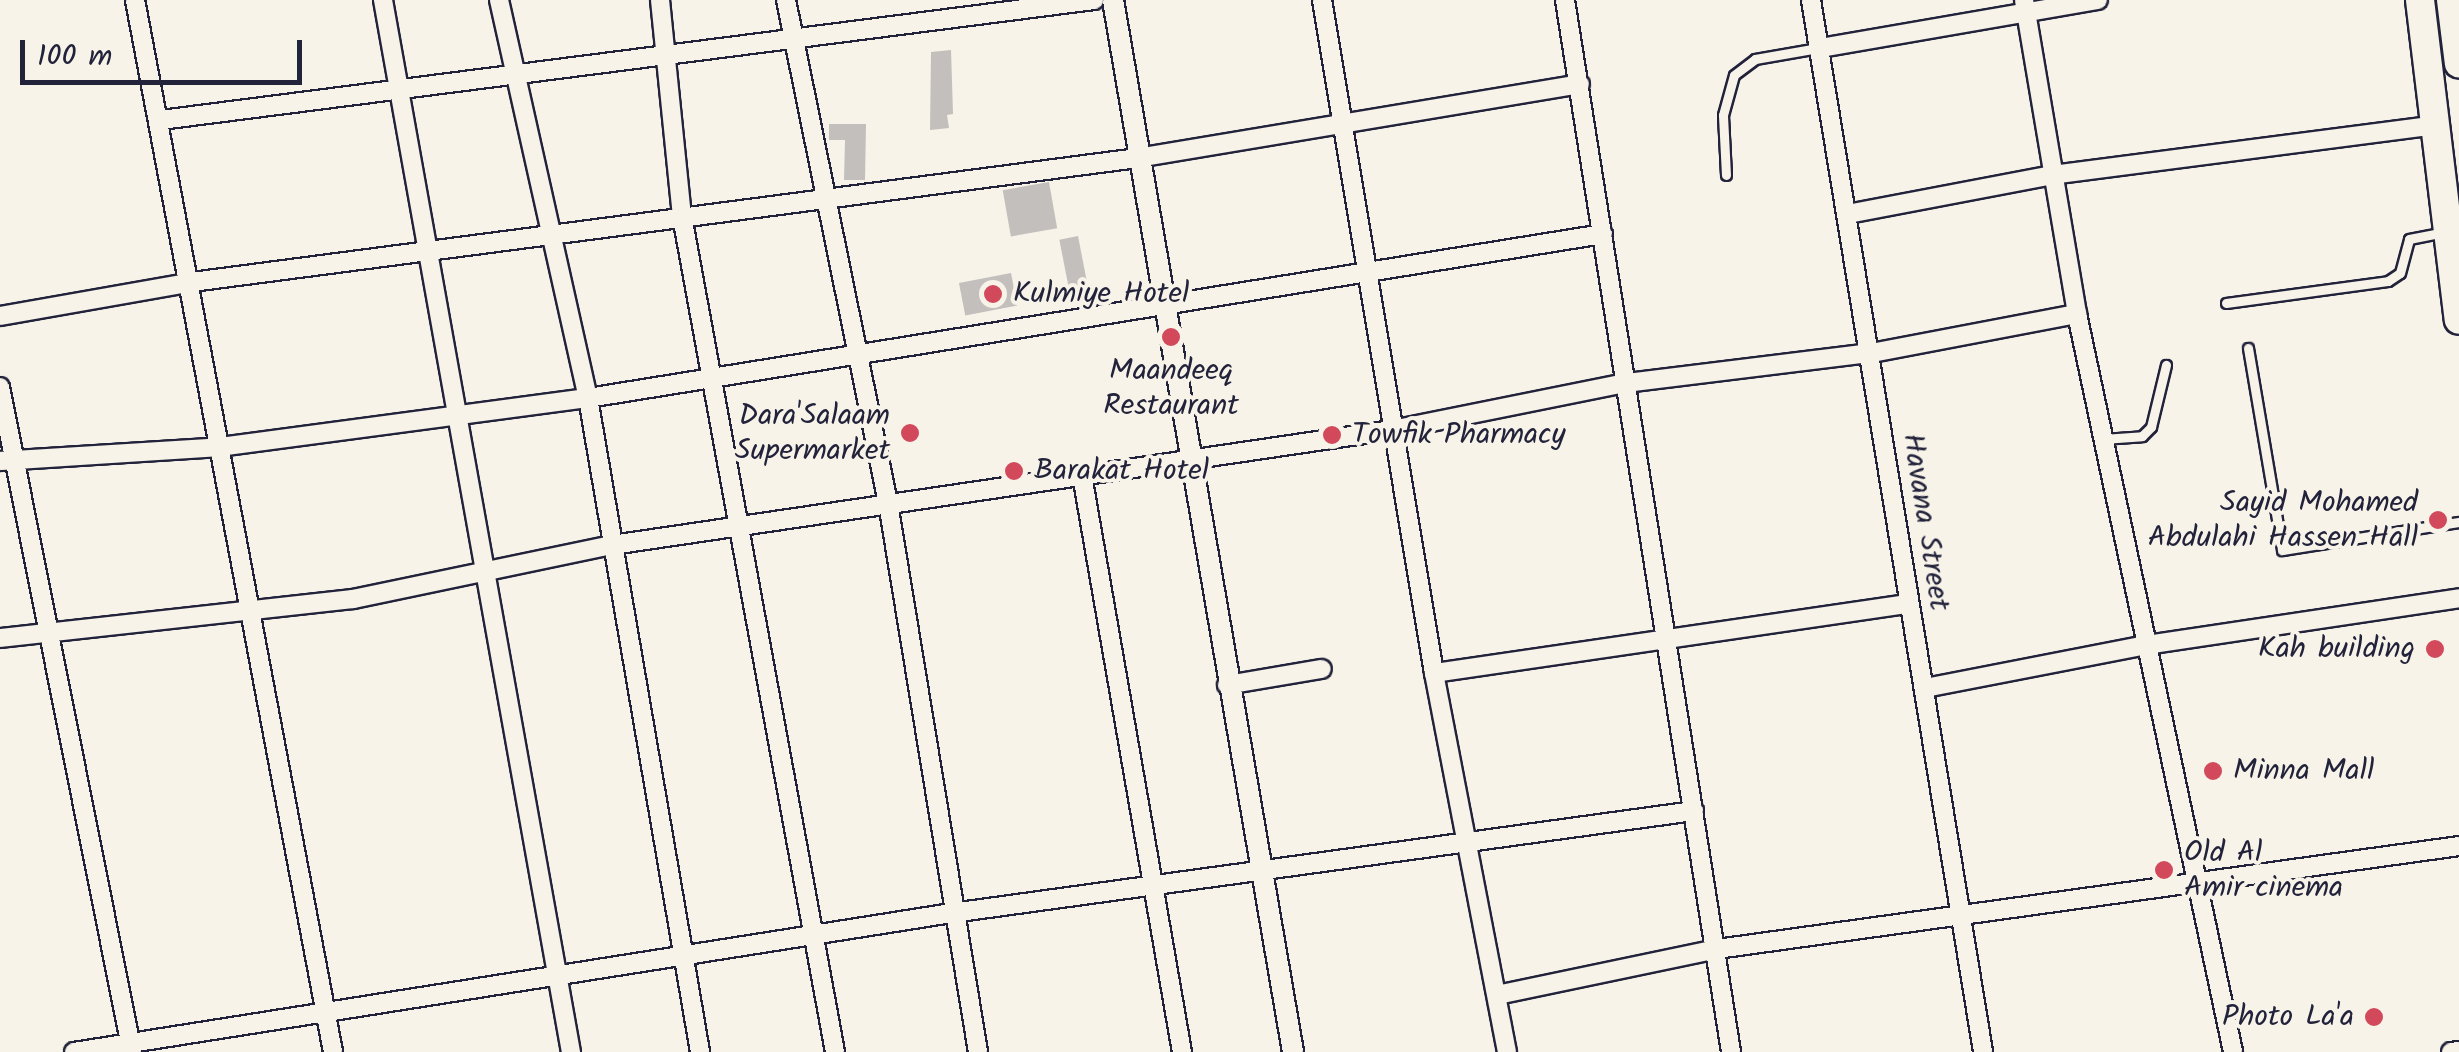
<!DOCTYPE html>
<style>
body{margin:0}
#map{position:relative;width:2459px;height:1052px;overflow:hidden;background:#f7f3e8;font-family:Kalam,sans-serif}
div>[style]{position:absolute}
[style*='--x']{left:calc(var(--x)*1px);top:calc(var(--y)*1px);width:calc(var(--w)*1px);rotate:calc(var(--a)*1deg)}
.building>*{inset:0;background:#c2bfbd;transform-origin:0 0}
.roads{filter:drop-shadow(2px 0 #22223b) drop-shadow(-2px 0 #22223b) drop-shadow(0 2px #22223b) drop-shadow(0 -2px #22223b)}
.service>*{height:9px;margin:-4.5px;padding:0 4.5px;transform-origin:4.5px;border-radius:4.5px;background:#f7f3e8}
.minor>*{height:18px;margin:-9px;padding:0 9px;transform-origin:9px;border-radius:9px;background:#f7f3e8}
.tertiary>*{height:20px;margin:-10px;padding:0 10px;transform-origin:10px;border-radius:10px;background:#f7f3e8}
.trunk>*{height:28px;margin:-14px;padding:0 14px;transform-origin:14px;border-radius:14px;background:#f7f3e8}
.dots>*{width:28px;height:28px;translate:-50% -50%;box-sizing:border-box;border:5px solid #f7f3e8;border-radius:50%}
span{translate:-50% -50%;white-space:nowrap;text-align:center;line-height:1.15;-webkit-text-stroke:8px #f7f3e8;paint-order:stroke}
.poi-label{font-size:30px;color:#22223b}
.left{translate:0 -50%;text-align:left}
.right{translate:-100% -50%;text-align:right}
.street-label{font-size:30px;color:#22223b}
.scale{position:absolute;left:20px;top:40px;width:282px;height:45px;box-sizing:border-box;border:5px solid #22223b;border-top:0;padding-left:12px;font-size:30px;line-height:35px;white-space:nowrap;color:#22223b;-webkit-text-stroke:8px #f7f3e8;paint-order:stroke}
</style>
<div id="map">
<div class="building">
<div style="clip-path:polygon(951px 50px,953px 114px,947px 115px,949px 128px,930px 130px,931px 52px)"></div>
<div style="clip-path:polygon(829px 124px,866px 124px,865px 180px,844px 180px,845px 140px,829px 140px)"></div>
<div style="left:1049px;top:182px;width:47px;height:47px;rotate:80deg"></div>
<div style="left:1078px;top:236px;width:56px;height:19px;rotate:79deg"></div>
<div style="left:1011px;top:273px;width:33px;height:53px;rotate:79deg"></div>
</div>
<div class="roads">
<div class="service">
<div style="--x:1726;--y:175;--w:60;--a:-92.9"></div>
<div style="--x:1723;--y:115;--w:41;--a:-74.6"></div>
<div style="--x:1734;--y:75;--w:26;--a:-37"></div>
<div style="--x:1755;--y:59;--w:64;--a:-9.9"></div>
<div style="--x:2226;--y:303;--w:163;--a:-7.7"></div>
<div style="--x:2388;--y:281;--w:14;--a:-34"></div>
<div style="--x:2400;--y:273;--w:35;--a:-75"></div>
<div style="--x:2409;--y:239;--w:37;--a:-11"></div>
<div style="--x:2248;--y:348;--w:205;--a:80.4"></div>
<div style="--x:2282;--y:550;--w:179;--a:-9"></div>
<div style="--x:2103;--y:439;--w:39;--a:-4"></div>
<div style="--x:2142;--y:436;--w:13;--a:-45"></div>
<div style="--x:2151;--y:427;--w:64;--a:-76.4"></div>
</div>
<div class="minor">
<div style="--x:135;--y:0;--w:1070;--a:79.34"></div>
<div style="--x:383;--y:0;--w:1069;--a:79.87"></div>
<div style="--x:499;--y:0;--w:408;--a:77.4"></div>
<div style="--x:588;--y:398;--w:664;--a:80.28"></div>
<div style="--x:660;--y:0;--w:217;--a:84.2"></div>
<div style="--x:682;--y:216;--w:850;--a:79.63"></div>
<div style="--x:786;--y:0;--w:513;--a:78.54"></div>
<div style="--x:888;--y:503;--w:556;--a:80.69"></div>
<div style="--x:1322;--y:0;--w:682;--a:80.55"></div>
<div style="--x:1434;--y:673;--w:386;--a:79.1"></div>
<div style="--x:1565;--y:0;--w:1065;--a:81.03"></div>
<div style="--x:1811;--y:0;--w:1066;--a:80.71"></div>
<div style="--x:2024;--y:0;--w:318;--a:80.4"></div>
<div style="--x:2077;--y:314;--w:754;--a:78.06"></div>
<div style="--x:1820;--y:48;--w:282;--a:-9.8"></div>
<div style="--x:161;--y:120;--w:941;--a:-7.33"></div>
<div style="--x:1848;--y:214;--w:208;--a:-10.8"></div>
<div style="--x:2052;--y:175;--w:386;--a:-7.4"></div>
<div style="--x:0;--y:316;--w:195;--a:-10"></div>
<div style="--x:192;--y:282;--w:954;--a:-7.47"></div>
<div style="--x:1138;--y:158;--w:448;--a:-9.5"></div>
<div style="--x:0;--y:387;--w:678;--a:78.77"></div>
<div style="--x:0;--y:461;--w:220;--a:-3.6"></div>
<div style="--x:220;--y:447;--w:371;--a:-7.6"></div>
<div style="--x:588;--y:398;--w:1028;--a:-9.18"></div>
<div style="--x:1082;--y:475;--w:586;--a:80.17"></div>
<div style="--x:0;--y:638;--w:355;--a:-6.3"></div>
<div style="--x:353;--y:599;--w:265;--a:-11.8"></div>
<div style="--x:612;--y:545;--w:788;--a:-8.39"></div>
<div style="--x:1392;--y:430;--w:239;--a:-11.4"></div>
<div style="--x:1626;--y:383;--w:248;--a:-7"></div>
<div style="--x:1872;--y:353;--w:209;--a:-10.8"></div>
<div style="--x:1434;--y:673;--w:480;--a:-8.3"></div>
<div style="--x:1227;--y:685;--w:96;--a:-9.6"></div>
<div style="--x:1925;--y:688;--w:225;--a:-11"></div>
<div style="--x:2146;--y:645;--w:317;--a:-8.5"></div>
<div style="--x:1497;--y:995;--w:225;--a:-11.8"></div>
<div style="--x:1717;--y:949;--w:749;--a:-7.9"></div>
<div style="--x:74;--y:1052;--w:889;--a:-9"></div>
<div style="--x:952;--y:913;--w:749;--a:-7.83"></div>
<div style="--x:2451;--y:1052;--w:8;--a:-7"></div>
</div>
<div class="tertiary">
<div style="--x:1113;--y:0;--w:1067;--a:80.29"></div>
</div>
<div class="trunk">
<div style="--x:2420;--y:0;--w:322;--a:83.1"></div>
<div style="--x:2451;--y:0;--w:64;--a:82.9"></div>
</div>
</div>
<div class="dots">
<div style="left:993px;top:294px;background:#d1495b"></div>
<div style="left:1171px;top:337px;background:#d1495b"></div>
<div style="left:910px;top:433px;background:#d1495b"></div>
<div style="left:1332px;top:435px;background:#d1495b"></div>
<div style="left:1014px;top:471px;background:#d1495b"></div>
<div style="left:2438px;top:520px;background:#d1495b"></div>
<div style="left:2435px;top:649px;background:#d1495b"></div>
<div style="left:2213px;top:771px;background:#d1495b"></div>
<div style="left:2164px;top:870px;background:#d1495b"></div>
<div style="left:2374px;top:1017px;background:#d1495b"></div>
</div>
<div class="poi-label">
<span class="left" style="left:1013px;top:294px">Kulmiye Hotel</span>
<span style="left:1171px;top:388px">Maandeeq<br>Restaurant</span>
<span class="right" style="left:890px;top:433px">Dara'Salaam<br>Supermarket</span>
<span class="left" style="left:1352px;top:435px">Towfik Pharmacy</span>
<span class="left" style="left:1034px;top:471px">Barakat Hotel</span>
<span class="right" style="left:2418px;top:520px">Sayid Mohamed<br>Abdulahi Hassen Hall</span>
<span class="right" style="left:2415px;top:649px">Kah building</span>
<span class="left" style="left:2233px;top:771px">Minna Mall</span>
<span class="left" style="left:2184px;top:870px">Old Al<br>Amir cinema</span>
<span class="right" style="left:2354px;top:1017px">Photo La'a</span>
</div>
<div class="street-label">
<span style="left:1925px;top:522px;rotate:81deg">Havana Street</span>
</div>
<div class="scale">100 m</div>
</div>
